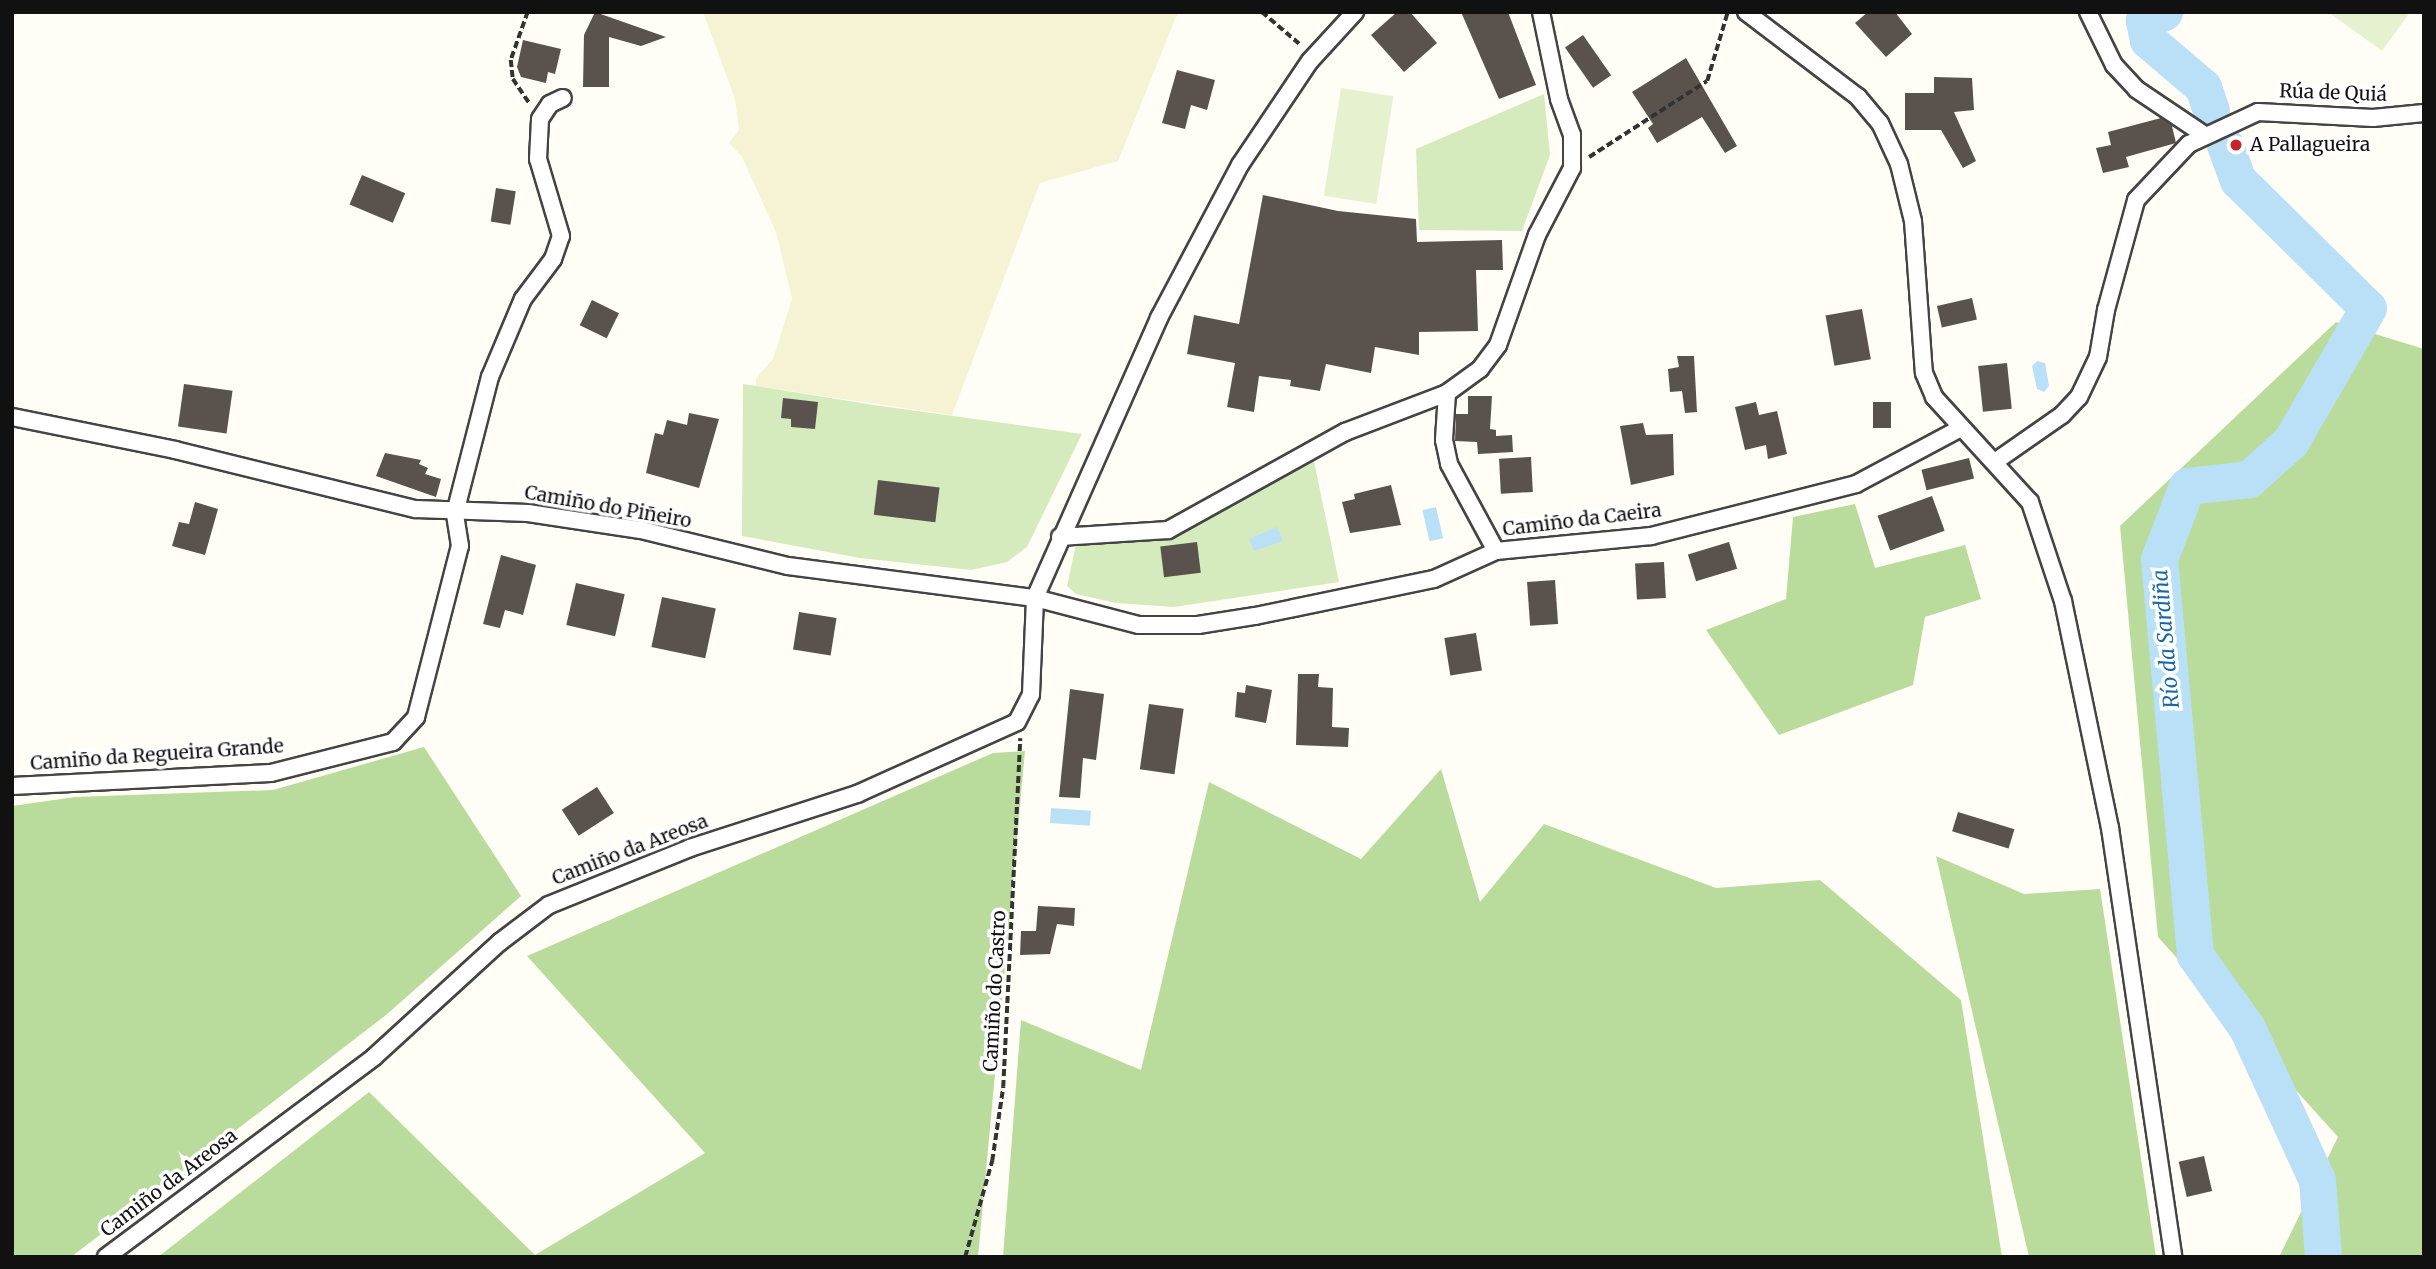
<!DOCTYPE html>
<meta charset="utf-8">
<style>
body{margin:0}
#map{position:relative;width:2436px;height:1269px;overflow:hidden;background:#fffdf5;font-family:Merriweather,serif}
div>[style]{position:absolute}
[style*='--x']{left:calc(var(--x)*1px);top:calc(var(--y)*1px);width:calc(var(--w)*1px);rotate:calc(var(--a)*1deg)}
.farmland>*{inset:0;background:#f6f3d4}
.green>*{inset:0;background:#d5ebbd}
.forest>*{inset:0;background:#b9dc9c}
.pitch>*{inset:0;background:#e6f2cf;transform-origin:0 0}
.water>*{inset:0;background:#b9e0f7;transform-origin:0 0}
.river>*{height:37px;margin:-18.5px;padding:0 18.5px;transform-origin:18.5px;border-radius:18.5px;background:#b9e0f7}
.building>*{inset:0;background:#5a524d;transform-origin:0 0}
.path>*{height:3.5px;margin-top:-1.75px;transform-origin:0;background:repeating-linear-gradient(90deg,#333 0 7px,transparent 0 10.5px)}
.roads{filter:drop-shadow(2px 0 #444) drop-shadow(-2px 0 #444) drop-shadow(0 2px #444) drop-shadow(0 -2px #444)}
.minor>*{height:16px;margin:-8px;padding:0 8px;transform-origin:8px;border-radius:8px;background:#fff}
.dots>*{width:19px;height:19px;translate:-50% -50%;box-sizing:border-box;border:4px solid #fff;border-radius:50%}
span{translate:-50% -50%;white-space:nowrap;text-align:center;line-height:1.15;-webkit-text-stroke:7px #fff;paint-order:stroke}
.street-label{font-size:19px;color:#111}
.poi-label{font-size:19px;color:#111}
.left{translate:0 -50%;text-align:left}
.water-label{font-size:21px;color:#1768a6;font-style:italic}
.frame{position:absolute;inset:0;border:14px solid #111;pointer-events:none}
</style>
<div id="map">
<div class="farmland">
<div style="clip-path:polygon(1178px 12px,1118px 161px,1040px 183px,952px 415px,756px 386px,756px 378px,773px 359px,792px 299px,776px 232px,742px 157px,729px 143px,739px 130px,735px 99px,703px 12px)"></div>
</div>
<div class="green">
<div style="clip-path:polygon(1544px 94px,1550px 155px,1522px 231px,1419px 230px,1416px 149px)"></div>
<div style="clip-path:polygon(743px 384px,874px 405px,1082px 434px,1027px 547px,1007px 562px,971px 570px,860px 558px,742px 536px)"></div>
<div style="clip-path:polygon(1314px 461px,1339px 582px,1174px 607px,1116px 603px,1076px 594px,1067px 586px,1076px 544px,1170px 536px)"></div>
</div>
<div class="forest">
<div style="clip-path:polygon(2336px 322px,2424px 349px,2424px 1257px,2279px 1257px,2338px 1137px,2158px 937px,2120px 526px)"></div>
<div style="clip-path:polygon(1855px 504px,1875px 568px,1965px 545px,1981px 599px,1925px 617px,1913px 685px,1779px 735px,1706px 630px,1786px 599px,1793px 517px)"></div>
<div style="clip-path:polygon(424px 747px,521px 896px,386px 1015px,71px 1257px,12px 1257px,12px 806px,75px 797px,273px 790px)"></div>
<div style="clip-path:polygon(1025px 751px,978px 1257px,158px 1257px,369px 1092px,535px 1255px,705px 1153px,527px 956px,993px 753px)"></div>
<div style="clip-path:polygon(1441px 769px,1480px 902px,1544px 824px,1716px 888px,1820px 880px,1961px 1000px,2002px 1257px,1003px 1257px,1021px 1020px,1141px 1070px,1209px 782px,1361px 859px)"></div>
<div style="clip-path:polygon(1936px 856px,2024px 894px,2100px 889px,2156px 1257px,2029px 1257px)"></div>
</div>
<div class="pitch">
<div style="clip-path:polygon(2328px 12px,2410px 12px,2382px 51px)"></div>
<div style="left:1341px;top:88px;width:53px;height:109px;rotate:9deg"></div>
</div>
<div class="water">
<div style="clip-path:polygon(2037px 361px,2045px 363px,2049px 386px,2044px 392px,2037px 389px,2032px 366px)"></div>
<div style="left:1436px;top:507px;width:32px;height:14px;rotate:77deg"></div>
<div style="clip-path:polygon(1277px 527px,1283px 541px,1254px 551px,1249px 539px)"></div>
<div style="left:1051px;top:808px;width:40px;height:15px;rotate:4deg"></div>
</div>
<div class="river">
<div style="--x:2164;--y:12;--w:22;--a:158"></div>
<div style="--x:2144;--y:20;--w:20;--a:79"></div>
<div style="--x:2148;--y:40;--w:72;--a:40.5"></div>
<div style="--x:2203;--y:87;--w:24;--a:71"></div>
<div style="--x:2225;--y:145;--w:37;--a:70"></div>
<div style="--x:2238;--y:180;--w:182;--a:44.6"></div>
<div style="--x:2368;--y:308;--w:154;--a:120.1"></div>
<div style="--x:2291;--y:441;--w:57;--a:137.9"></div>
<div style="--x:2249;--y:479;--w:62;--a:173.6"></div>
<div style="--x:2187;--y:486;--w:78;--a:111"></div>
<div style="--x:2159;--y:559;--w:398;--a:84.8"></div>
<div style="--x:2195;--y:955;--w:90;--a:54.5"></div>
<div style="--x:2247;--y:1028;--w:167;--a:65.3"></div>
<div style="--x:2317;--y:1180;--w:77;--a:85.5"></div>
</div>
<div class="building">
<div style="clip-path:polygon(595px 12px,666px 37px,641px 46px,609px 37px,609px 87px,583px 87px,584px 35px)"></div>
<div style="clip-path:polygon(1397px 12px,1410px 12px,1437px 43px,1404px 72px,1371px 35px)"></div>
<div style="clip-path:polygon(1461px 12px,1508px 12px,1536px 85px,1499px 99px)"></div>
<div style="clip-path:polygon(1868px 12px,1895px 12px,1912px 34px,1886px 57px,1855px 23px)"></div>
<div style="left:1583px;top:35px;width:49px;height:22px;rotate:55deg"></div>
<div style="clip-path:polygon(523px 40px,561px 49px,555px 74px,548px 72px,546px 83px,521px 77px,517px 67px)"></div>
<div style="clip-path:polygon(1686px 58px,1737px 146px,1725px 153px,1702px 117px,1657px 143px,1648px 128px,1653px 124px,1632px 92px)"></div>
<div style="clip-path:polygon(1177px 70px,1215px 80px,1207px 110px,1191px 105px,1185px 129px,1162px 123px)"></div>
<div style="clip-path:polygon(1934px 77px,1972px 78px,1974px 110px,1954px 112px,1976px 161px,1963px 168px,1941px 130px,1905px 130px,1905px 93px,1934px 93px)"></div>
<div style="clip-path:polygon(2161px 118px,2172px 126px,2176px 143px,2126px 157px,2129px 167px,2103px 173px,2096px 148px,2111px 145px,2108px 132px)"></div>
<div style="left:362px;top:175px;width:47px;height:32px;rotate:23deg"></div>
<div style="left:496px;top:188px;width:20px;height:34px;rotate:9deg"></div>
<div style="clip-path:polygon(1263px 195px,1338px 211px,1416px 219px,1417px 242px,1502px 240px,1503px 270px,1476px 270px,1478px 331px,1419px 332px,1419px 355px,1375px 347px,1371px 373px,1326px 364px,1320px 391px,1290px 386px,1291px 380px,1259px 376px,1254px 412px,1227px 407px,1235px 363px,1187px 354px,1194px 315px,1239px 324px)"></div>
<div style="left:1972px;top:298px;width:22px;height:36px;rotate:77deg"></div>
<div style="left:592px;top:300px;width:30px;height:28px;rotate:26deg"></div>
<div style="left:1862px;top:309px;width:51px;height:37px;rotate:80deg"></div>
<div style="clip-path:polygon(1677px 356px,1694px 356px,1697px 412px,1685px 413px,1682px 391px,1670px 392px,1668px 369px,1679px 367px)"></div>
<div style="left:2007px;top:363px;width:46px;height:29px;rotate:84deg"></div>
<div style="left:184px;top:384px;width:49px;height:43px;rotate:8deg"></div>
<div style="clip-path:polygon(1468px 396px,1492px 396px,1490px 429px,1496px 430px,1496px 436px,1512px 435px,1513px 452px,1478px 454px,1477px 442px,1455px 441px,1456px 414px,1468px 414px)"></div>
<div style="clip-path:polygon(783px 398px,818px 402px,815px 429px,791px 427px,791px 419px,781px 418px)"></div>
<div style="clip-path:polygon(1756px 402px,1759px 415px,1777px 411px,1787px 454px,1768px 459px,1766px 445px,1745px 450px,1735px 407px)"></div>
<div style="left:1873px;top:402px;width:18px;height:26px"></div>
<div style="clip-path:polygon(689px 413px,719px 419px,699px 488px,646px 473px,655px 433px,663px 435px,667px 420px,687px 425px)"></div>
<div style="clip-path:polygon(1643px 423px,1646px 435px,1673px 434px,1674px 475px,1631px 485px,1620px 426px)"></div>
<div style="clip-path:polygon(385px 453px,421px 460px,419px 464px,428px 468px,425px 474px,441px 479px,436px 497px,376px 476px)"></div>
<div style="left:1531px;top:457px;width:35px;height:32px;rotate:87deg"></div>
<div style="left:1969px;top:458px;width:21px;height:49px;rotate:76deg"></div>
<div style="left:878px;top:480px;width:62px;height:35px;rotate:7deg"></div>
<div style="clip-path:polygon(1391px 485px,1401px 525px,1350px 533px,1342px 502px,1355px 499px,1354px 494px)"></div>
<div style="left:1932px;top:496px;width:37px;height:58px;rotate:70deg"></div>
<div style="clip-path:polygon(195px 502px,218px 509px,205px 555px,172px 546px,179px 522px,189px 524px)"></div>
<div style="left:1197px;top:542px;width:31px;height:37px;rotate:83deg"></div>
<div style="left:1729px;top:542px;width:28px;height:43px;rotate:73deg"></div>
<div style="clip-path:polygon(501px 555px,536px 565px,523px 615px,505px 610px,500px 628px,483px 624px)"></div>
<div style="left:1664px;top:562px;width:36px;height:29px;rotate:87deg"></div>
<div style="left:1555px;top:580px;width:44px;height:28px;rotate:86deg"></div>
<div style="left:576px;top:583px;width:50px;height:43px;rotate:13deg"></div>
<div style="left:662px;top:597px;width:55px;height:51px;rotate:12deg"></div>
<div style="left:799px;top:612px;width:38px;height:38px;rotate:9deg"></div>
<div style="left:1476px;top:633px;width:38px;height:32px;rotate:81deg"></div>
<div style="clip-path:polygon(1298px 674px,1319px 674px,1318px 687px,1333px 688px,1332px 727px,1349px 728px,1348px 747px,1296px 745px)"></div>
<div style="clip-path:polygon(1246px 685px,1272px 690px,1266px 723px,1235px 717px,1237px 692px,1245px 693px)"></div>
<div style="clip-path:polygon(1070px 689px,1104px 694px,1096px 760px,1083px 758px,1080px 798px,1059px 797px)"></div>
<div style="left:1149px;top:704px;width:35px;height:66px;rotate:8deg"></div>
<div style="left:597px;top:787px;width:31px;height:42px;rotate:57deg"></div>
<div style="left:1958px;top:812px;width:59px;height:20px;rotate:17deg"></div>
<div style="clip-path:polygon(1038px 906px,1075px 908px,1074px 926px,1057px 924px,1050px 954px,1020px 955px,1021px 931px,1036px 931px)"></div>
<div style="left:2204px;top:1156px;width:36px;height:26px;rotate:77deg"></div>
</div>
<div class="path">
<div style="--x:528;--y:12;--w:51;--a:109.5"></div>
<div style="--x:511;--y:60;--w:19;--a:84"></div>
<div style="--x:513;--y:79;--w:29;--a:56"></div>
<div style="--x:1262;--y:12;--w:52;--a:40.4"></div>
<div style="--x:1589;--y:157;--w:140;--a:-32.8"></div>
<div style="--x:1707;--y:81;--w:70;--a:-73.4"></div>
<div style="--x:965;--y:1257;--w:100;--a:-74.3"></div>
<div style="--x:992;--y:1161;--w:75;--a:-81.5"></div>
<div style="--x:1003;--y:1087;--w:349;--a:-87.2"></div>
</div>
<div class="roads">
<div class="minor">
<div style="--x:1746;--y:12;--w:141;--a:37.2"></div>
<div style="--x:1858;--y:97;--w:34;--a:50"></div>
<div style="--x:1880;--y:123;--w:45;--a:65.1"></div>
<div style="--x:1899;--y:164;--w:59;--a:76.2"></div>
<div style="--x:1913;--y:221;--w:152;--a:85.9"></div>
<div style="--x:1924;--y:373;--w:26;--a:67"></div>
<div style="--x:1934;--y:397;--w:142;--a:47.6"></div>
<div style="--x:2030;--y:502;--w:104;--a:71.6"></div>
<div style="--x:2063;--y:601;--w:232;--a:78.3"></div>
<div style="--x:2110;--y:828;--w:434;--a:81.6"></div>
<div style="--x:2088;--y:12;--w:59;--a:63.9"></div>
<div style="--x:2114;--y:65;--w:33;--a:47"></div>
<div style="--x:2136;--y:89;--w:81;--a:33.9"></div>
<div style="--x:1447;--y:393;--w:47;--a:93.7"></div>
<div style="--x:1444;--y:440;--w:25;--a:78"></div>
<div style="--x:1449;--y:464;--w:99;--a:61.6"></div>
<div style="--x:12;--y:417;--w:166;--a:11.4"></div>
<div style="--x:175;--y:450;--w:248;--a:13.8"></div>
<div style="--x:416;--y:509;--w:112;--a:2"></div>
<div style="--x:528;--y:513;--w:114;--a:8.6"></div>
<div style="--x:641;--y:530;--w:151;--a:13.8"></div>
<div style="--x:788;--y:566;--w:249;--a:7.4"></div>
<div style="--x:1035;--y:598;--w:107;--a:14.6"></div>
<div style="--x:1139;--y:625;--w:59;--a:0"></div>
<div style="--x:1198;--y:625;--w:58;--a:-9"></div>
<div style="--x:1255;--y:616;--w:183;--a:-11.7"></div>
<div style="--x:1434;--y:579;--w:68;--a:-24.3"></div>
<div style="--x:1496;--y:551;--w:156;--a:-5.5"></div>
<div style="--x:1651;--y:536;--w:211;--a:-14.2"></div>
<div style="--x:1856;--y:484;--w:119;--a:-28.1"></div>
<div style="--x:1996;--y:461;--w:80;--a:-34.9"></div>
<div style="--x:2062;--y:415;--w:25;--a:-47"></div>
<div style="--x:2079;--y:397;--w:44;--a:-64.6"></div>
<div style="--x:2098;--y:357;--w:48;--a:-80.3"></div>
<div style="--x:2106;--y:310;--w:114;--a:-74.7"></div>
<div style="--x:2136;--y:200;--w:77;--a:-46.6"></div>
<div style="--x:2189;--y:144;--w:76;--a:-24.9"></div>
<div style="--x:2258;--y:112;--w:115;--a:3"></div>
<div style="--x:2373;--y:118;--w:51;--a:-5.6"></div>
<div style="--x:1060;--y:537;--w:108;--a:-3.7"></div>
<div style="--x:1168;--y:530;--w:202;--a:-29"></div>
<div style="--x:1345;--y:432;--w:109;--a:-20.9"></div>
<div style="--x:1447;--y:393;--w:41;--a:-36"></div>
<div style="--x:1480;--y:369;--w:30;--a:-53"></div>
<div style="--x:1498;--y:345;--w:117;--a:-70.5"></div>
<div style="--x:1537;--y:235;--w:76;--a:-62.4"></div>
<div style="--x:1572;--y:168;--w:33;--a:-90"></div>
<div style="--x:1572;--y:135;--w:38;--a:-110"></div>
<div style="--x:1559;--y:99;--w:89;--a:-101.7"></div>
<div style="--x:12;--y:786;--w:259;--a:-2.9"></div>
<div style="--x:271;--y:773;--w:126;--a:-14.3"></div>
<div style="--x:393;--y:742;--w:34;--a:-47"></div>
<div style="--x:416;--y:717;--w:177;--a:-75.6"></div>
<div style="--x:460;--y:546;--w:33;--a:-99"></div>
<div style="--x:455;--y:513;--w:140;--a:-75.6"></div>
<div style="--x:490;--y:377;--w:85;--a:-67.1"></div>
<div style="--x:523;--y:299;--w:50;--a:-53.1"></div>
<div style="--x:553;--y:259;--w:24;--a:-71"></div>
<div style="--x:561;--y:236;--w:80;--a:-106.6"></div>
<div style="--x:538;--y:159;--w:40;--a:-87.1"></div>
<div style="--x:540;--y:119;--w:18;--a:-56"></div>
<div style="--x:550;--y:104;--w:14;--a:-25"></div>
<div style="--x:106;--y:1257;--w:334;--a:-36.7"></div>
<div style="--x:374;--y:1057;--w:171;--a:-42.4"></div>
<div style="--x:500;--y:942;--w:61;--a:-37.1"></div>
<div style="--x:549;--y:905;--w:152;--a:-22"></div>
<div style="--x:690;--y:848;--w:176;--a:-17.9"></div>
<div style="--x:857;--y:794;--w:175;--a:-24.2"></div>
<div style="--x:1017;--y:722;--w:31;--a:-63"></div>
<div style="--x:1031;--y:694;--w:96;--a:-87.6"></div>
<div style="--x:1035;--y:598;--w:306;--a:-66.1"></div>
<div style="--x:1159;--y:318;--w:173;--a:-62.1"></div>
<div style="--x:1240;--y:165;--w:125;--a:-56.1"></div>
<div style="--x:1310;--y:61;--w:67;--a:-47.4"></div>
</div>
</div>
<div class="dots">
<div style="left:2236px;top:145px;background:#c4262e"></div>
</div>
<div class="street-label">
<span style="left:2333px;top:93px;rotate:2deg">Rúa de Quiá</span>
<span style="left:608px;top:507px;rotate:10deg">Camiño do Piñeiro</span>
<span style="left:1582px;top:520px;rotate:-7deg">Camiño da Caeira</span>
<span style="left:157px;top:755px;rotate:-4deg">Camiño da Regueira Grande</span>
<span style="left:630px;top:850px;rotate:-21deg">Camiño da Areosa</span>
<span style="left:995px;top:991px;rotate:-87deg">Camiño do Castro</span>
<span style="left:169px;top:1183px;rotate:-37deg">Camiño da Areosa</span>
</div>
<div class="poi-label">
<span class="left" style="left:2250px;top:145px">A Pallagueira</span>
</div>
<div class="water-label">
<span style="left:2166px;top:639px;rotate:-95deg">Río da Sardiña</span>
</div>
<div class="frame"></div>
</div>
